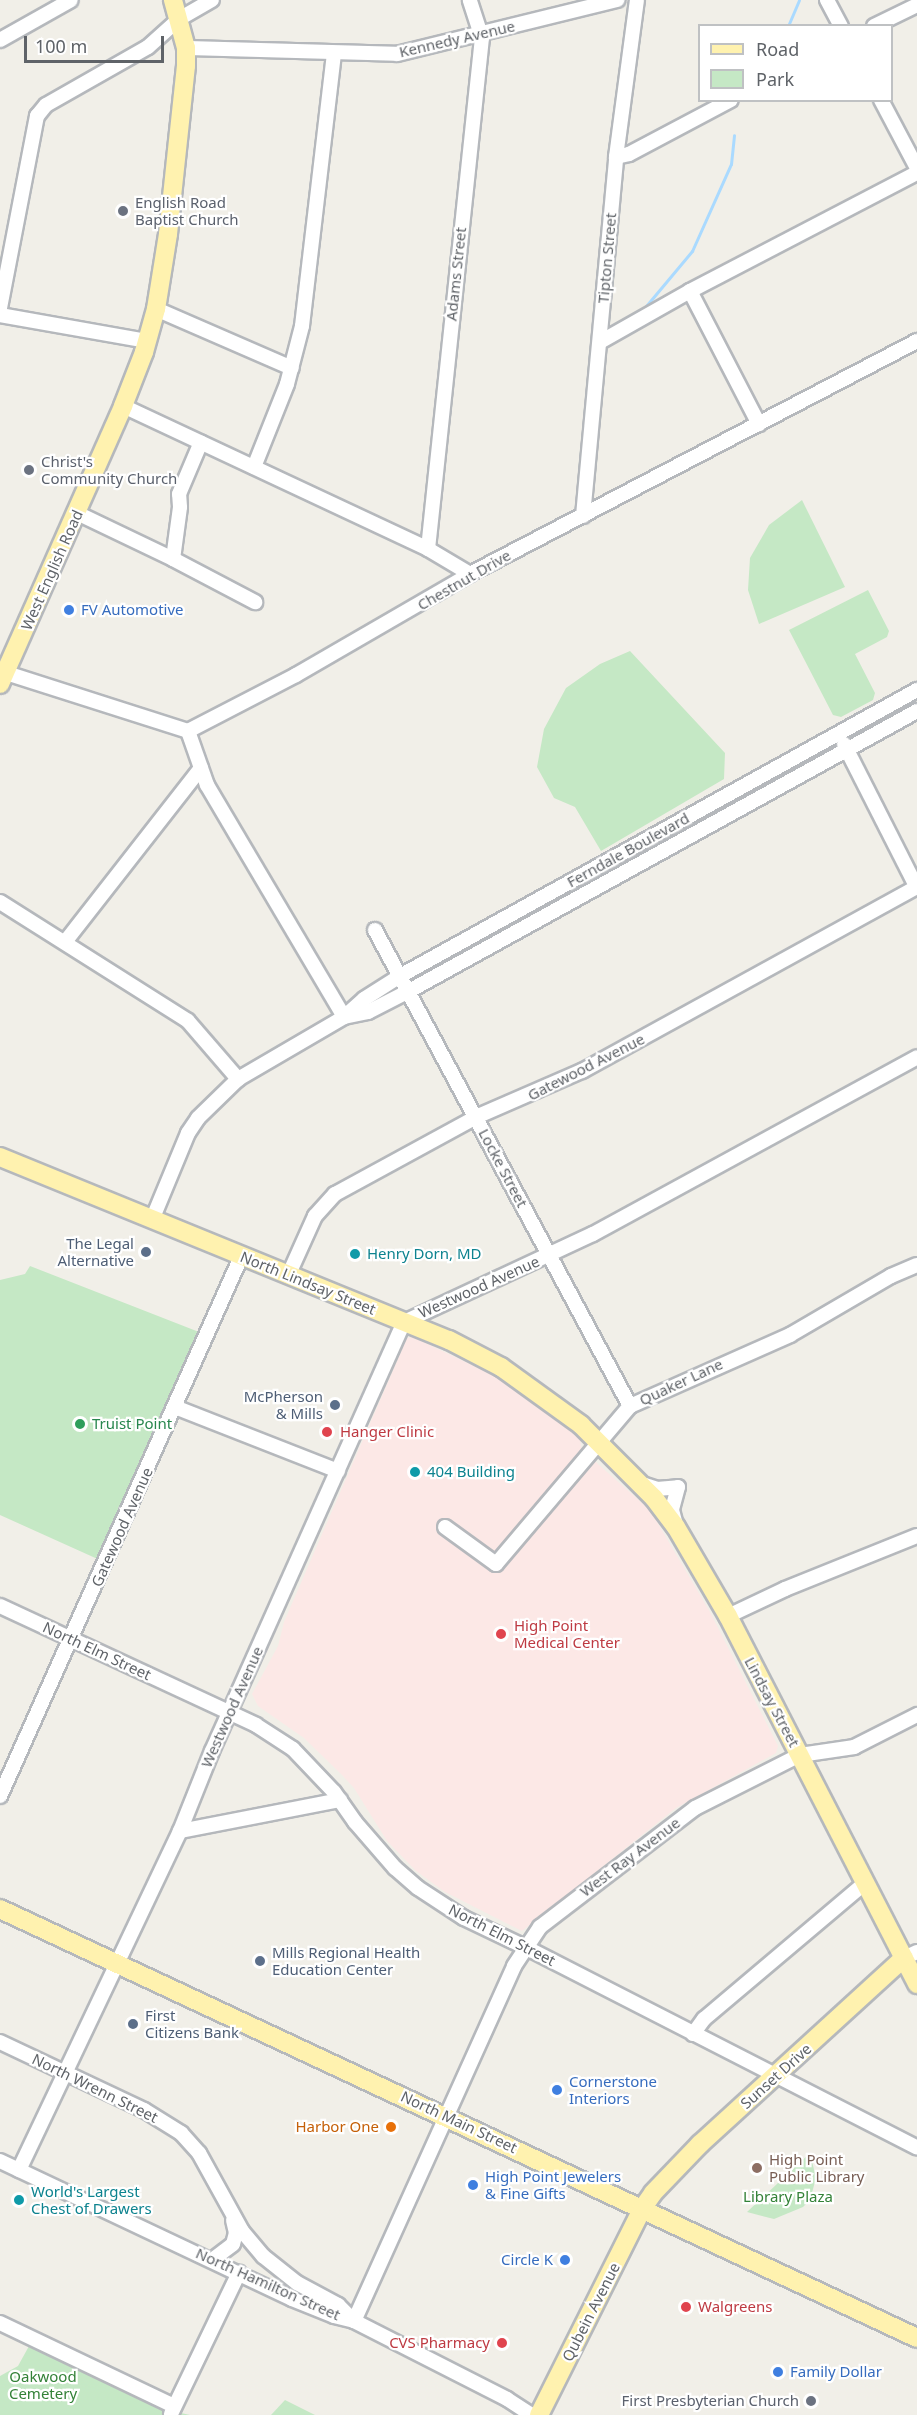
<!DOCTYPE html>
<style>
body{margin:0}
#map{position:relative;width:917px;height:2415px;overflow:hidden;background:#f1efe8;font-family:"Noto Sans",sans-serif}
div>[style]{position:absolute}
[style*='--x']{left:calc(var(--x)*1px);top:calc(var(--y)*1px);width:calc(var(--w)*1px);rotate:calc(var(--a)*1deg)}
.medical>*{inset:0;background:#fce8e6}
.green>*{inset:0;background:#c5e8c5}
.stream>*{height:3px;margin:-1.5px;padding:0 1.5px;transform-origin:1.5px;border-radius:1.5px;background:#aadaff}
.roads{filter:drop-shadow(2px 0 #b5b8bc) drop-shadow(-2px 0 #b5b8bc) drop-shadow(0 2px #b5b8bc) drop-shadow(0 -2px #b5b8bc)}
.minor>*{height:14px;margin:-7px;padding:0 7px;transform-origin:7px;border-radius:7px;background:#fff}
.major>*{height:18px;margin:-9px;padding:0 9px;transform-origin:9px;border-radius:9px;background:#fff2af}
.dots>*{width:16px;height:16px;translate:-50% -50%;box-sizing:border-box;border:3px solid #fff;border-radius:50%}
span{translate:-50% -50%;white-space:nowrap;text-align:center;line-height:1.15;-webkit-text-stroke:4.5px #fff;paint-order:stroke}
.street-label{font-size:15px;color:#5f6368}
.worship-label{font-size:15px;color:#5b616d}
.left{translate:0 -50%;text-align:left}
.right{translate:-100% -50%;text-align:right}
.shop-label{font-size:15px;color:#366cbe}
.service-label{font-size:15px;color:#4e5e75}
.culture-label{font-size:15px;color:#0d838f}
.leisure-label{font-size:15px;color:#27864d}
.health-label{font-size:15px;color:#be3a42}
.food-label{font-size:15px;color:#c56008}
.education-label{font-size:15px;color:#785e54}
.park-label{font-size:15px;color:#348238}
.legend{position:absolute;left:698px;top:24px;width:195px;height:78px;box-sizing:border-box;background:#fff;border:2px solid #bfc1c3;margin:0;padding:8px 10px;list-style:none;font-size:18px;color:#5f6368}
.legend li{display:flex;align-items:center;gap:12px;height:30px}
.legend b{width:30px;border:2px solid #bfc1c3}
.scale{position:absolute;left:24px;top:36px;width:140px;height:27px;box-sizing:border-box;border:3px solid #5f6368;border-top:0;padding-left:8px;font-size:18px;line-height:21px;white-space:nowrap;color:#5f6368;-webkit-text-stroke:4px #fff;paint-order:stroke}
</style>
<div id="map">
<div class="medical">
<div style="clip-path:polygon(413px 1337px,501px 1379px,562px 1422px,580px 1437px,581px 1447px,598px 1464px,650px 1510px,710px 1612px,778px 1746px,776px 1753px,676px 1808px,522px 1931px,445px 1892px,416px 1871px,387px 1841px,354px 1788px,342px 1775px,304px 1738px,258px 1706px,252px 1694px,278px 1646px,284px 1622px,407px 1338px)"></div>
</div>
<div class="green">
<div style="clip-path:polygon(802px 500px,845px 587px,759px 624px,748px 590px,750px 558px,769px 525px)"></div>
<div style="clip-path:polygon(868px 590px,889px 631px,887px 637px,855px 654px,875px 693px,873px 700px,841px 717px,833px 715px,789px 630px)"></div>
<div style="clip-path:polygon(630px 651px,725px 753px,724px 779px,601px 851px,575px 807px,554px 798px,537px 767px,544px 729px,566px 688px,600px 664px)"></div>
<div style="clip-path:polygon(30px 1266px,199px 1332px,102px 1561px,0 1515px,0 1280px,25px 1274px)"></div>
<div style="clip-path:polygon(810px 2153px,816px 2178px,810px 2200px,803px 2207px,774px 2219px,747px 2212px)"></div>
<div style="clip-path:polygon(29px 2346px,181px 2413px,190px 2415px,0 2415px,0 2376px,18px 2366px)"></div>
<div style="clip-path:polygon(285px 2400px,315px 2415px,271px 2415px)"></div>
</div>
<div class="stream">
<div style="--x:788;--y:26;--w:28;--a:-67"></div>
<div style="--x:646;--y:306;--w:72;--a:-50.1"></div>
<div style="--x:692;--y:251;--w:95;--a:-65.9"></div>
<div style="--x:731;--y:164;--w:29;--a:-84"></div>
</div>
<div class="roads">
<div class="minor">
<div style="--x:827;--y:0;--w:30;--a:62"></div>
<div style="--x:874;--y:26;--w:48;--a:-26"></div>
<div style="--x:0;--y:40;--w:81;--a:-29.4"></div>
<div style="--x:186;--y:48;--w:211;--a:1.6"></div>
<div style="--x:397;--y:54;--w:227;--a:-13.8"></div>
<div style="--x:881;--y:100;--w:77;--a:62.1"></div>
<div style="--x:616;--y:157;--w:13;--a:-13"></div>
<div style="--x:629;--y:154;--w:115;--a:-27.9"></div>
<div style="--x:690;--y:291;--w:150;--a:62.6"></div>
<div style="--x:0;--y:308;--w:196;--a:-79.1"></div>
<div style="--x:37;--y:116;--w:14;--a:-51"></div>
<div style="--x:46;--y:105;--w:117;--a:-29.6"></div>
<div style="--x:148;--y:47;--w:42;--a:-42.1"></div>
<div style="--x:179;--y:19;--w:38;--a:-30"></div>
<div style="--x:156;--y:309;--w:148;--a:23.5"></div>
<div style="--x:0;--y:315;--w:150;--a:10"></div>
<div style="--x:600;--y:342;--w:103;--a:-29.5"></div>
<div style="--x:690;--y:291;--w:256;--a:-27.5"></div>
<div style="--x:123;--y:406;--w:337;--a:25.1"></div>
<div style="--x:428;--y:549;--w:49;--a:30.8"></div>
<div style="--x:254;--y:467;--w:89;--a:-68.3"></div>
<div style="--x:287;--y:384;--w:60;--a:-75.5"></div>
<div style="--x:302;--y:326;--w:275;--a:-83.3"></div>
<div style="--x:77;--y:513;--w:106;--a:25.6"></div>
<div style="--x:173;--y:559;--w:93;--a:27.7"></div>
<div style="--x:583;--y:516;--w:361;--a:-84.7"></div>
<div style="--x:616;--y:157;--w:158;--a:-82.4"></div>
<div style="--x:428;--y:549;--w:514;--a:-83.97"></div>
<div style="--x:482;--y:38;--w:40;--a:-108"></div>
<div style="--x:173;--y:559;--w:52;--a:-82.3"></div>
<div style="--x:180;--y:507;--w:13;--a:-94"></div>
<div style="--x:179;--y:494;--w:56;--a:-67.1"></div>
<div style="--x:0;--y:671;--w:197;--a:17.7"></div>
<div style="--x:188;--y:731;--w:122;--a:-27.4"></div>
<div style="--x:296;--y:675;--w:201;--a:-30.1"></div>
<div style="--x:470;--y:574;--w:504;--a:-27.53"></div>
<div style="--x:188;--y:731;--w:57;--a:70.6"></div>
<div style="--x:207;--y:785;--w:269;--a:59.4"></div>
<div style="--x:844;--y:744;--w:161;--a:63.1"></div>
<div style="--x:0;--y:902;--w:222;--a:32.3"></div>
<div style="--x:188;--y:1021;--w:77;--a:49.2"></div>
<div style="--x:375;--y:930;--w:540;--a:61.82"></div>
<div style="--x:65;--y:942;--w:221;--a:-52"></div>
<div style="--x:344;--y:1017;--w:25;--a:-12"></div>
<div style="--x:368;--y:1012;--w:46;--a:-27.1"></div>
<div style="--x:409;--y:991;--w:580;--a:-28.86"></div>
<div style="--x:152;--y:1220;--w:94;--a:-67.5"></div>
<div style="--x:188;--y:1133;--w:18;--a:-56"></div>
<div style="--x:198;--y:1118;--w:56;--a:-44.3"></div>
<div style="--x:238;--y:1079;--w:123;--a:-30.3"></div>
<div style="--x:344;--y:1017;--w:27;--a:-42"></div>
<div style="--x:364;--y:999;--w:43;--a:-32.6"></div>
<div style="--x:400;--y:976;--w:591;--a:-28.95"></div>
<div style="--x:288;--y:1276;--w:66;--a:-65.8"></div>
<div style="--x:315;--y:1216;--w:30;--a:-48"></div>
<div style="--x:335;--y:1194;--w:161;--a:-28.6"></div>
<div style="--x:476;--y:1117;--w:116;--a:-23.5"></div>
<div style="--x:582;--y:1071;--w:382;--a:-28.8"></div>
<div style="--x:175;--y:1407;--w:175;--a:21.4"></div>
<div style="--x:642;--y:1484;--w:16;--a:18"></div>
<div style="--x:657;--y:1489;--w:21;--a:-5"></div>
<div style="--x:678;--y:1487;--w:24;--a:105"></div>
<div style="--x:672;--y:1510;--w:16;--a:75"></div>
<div style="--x:445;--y:1527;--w:63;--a:36"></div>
<div style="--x:496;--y:1564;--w:207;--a:-49.7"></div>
<div style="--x:630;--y:1406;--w:175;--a:-23.9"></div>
<div style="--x:790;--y:1335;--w:117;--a:-30.3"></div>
<div style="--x:891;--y:1276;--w:28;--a:-23"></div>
<div style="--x:0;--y:1606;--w:282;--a:24.9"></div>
<div style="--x:256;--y:1725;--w:44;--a:33"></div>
<div style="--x:293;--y:1749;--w:59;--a:46.4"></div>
<div style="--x:334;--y:1792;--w:37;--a:55"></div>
<div style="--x:355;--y:1822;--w:61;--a:49"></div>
<div style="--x:395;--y:1868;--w:30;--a:41"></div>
<div style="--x:418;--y:1888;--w:55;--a:33.1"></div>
<div style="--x:464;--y:1918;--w:70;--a:25.5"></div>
<div style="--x:527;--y:1948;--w:438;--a:27.1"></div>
<div style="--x:728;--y:1616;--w:63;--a:-25.3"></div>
<div style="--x:785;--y:1589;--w:142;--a:-21.9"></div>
<div style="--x:0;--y:1796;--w:590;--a:-65.91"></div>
<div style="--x:180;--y:1831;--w:163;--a:-11"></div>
<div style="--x:904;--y:1958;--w:14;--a:-25"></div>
<div style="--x:693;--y:2034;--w:19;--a:-54"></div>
<div style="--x:704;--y:2019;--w:211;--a:-40.2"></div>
<div style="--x:0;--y:2042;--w:159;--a:25.3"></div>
<div style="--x:144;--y:2110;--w:44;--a:31.9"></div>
<div style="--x:181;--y:2133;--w:27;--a:48"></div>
<div style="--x:199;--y:2153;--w:89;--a:61.1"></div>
<div style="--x:242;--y:2231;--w:33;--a:50"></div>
<div style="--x:263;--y:2256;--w:43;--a:38.5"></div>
<div style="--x:297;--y:2283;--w:47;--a:28.2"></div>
<div style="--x:338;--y:2305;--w:20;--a:45"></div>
<div style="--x:0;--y:2161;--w:323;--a:25.3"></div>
<div style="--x:292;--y:2299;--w:45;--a:22"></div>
<div style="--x:334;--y:2316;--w:21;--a:14"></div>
<div style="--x:354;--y:2321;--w:172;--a:27"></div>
<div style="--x:507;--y:2399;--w:30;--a:33"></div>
<div style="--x:19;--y:2170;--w:375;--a:-64.6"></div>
<div style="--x:180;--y:1831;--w:86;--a:-68.2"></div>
<div style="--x:212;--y:1751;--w:470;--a:-65.9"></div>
<div style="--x:404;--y:1322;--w:208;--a:-25"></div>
<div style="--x:593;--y:1234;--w:369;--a:-28.6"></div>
<div style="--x:212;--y:2260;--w:26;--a:-37"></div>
<div style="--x:233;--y:2244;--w:11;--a:-75"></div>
<div style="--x:236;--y:2233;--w:13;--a:-103"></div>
<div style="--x:354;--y:2321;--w:389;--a:-65.7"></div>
<div style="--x:514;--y:1966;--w:47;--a:-56.3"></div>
<div style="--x:540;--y:1927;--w:195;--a:-37.5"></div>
<div style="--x:695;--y:1808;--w:118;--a:-26.8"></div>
<div style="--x:800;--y:1755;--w:55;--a:-8.4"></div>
<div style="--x:854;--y:1747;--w:71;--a:-26.9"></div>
<div style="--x:0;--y:2323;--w:193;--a:25.5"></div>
<div style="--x:171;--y:2414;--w:157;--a:-64.3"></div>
</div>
<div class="major">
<div style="--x:0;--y:684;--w:304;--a:-66.1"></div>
<div style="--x:123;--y:406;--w:58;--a:-68.7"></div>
<div style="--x:144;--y:352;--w:45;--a:-74.4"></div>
<div style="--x:156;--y:309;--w:76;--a:-80.9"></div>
<div style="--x:168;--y:234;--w:169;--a:-83.9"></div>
<div style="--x:186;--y:66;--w:18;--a:-90"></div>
<div style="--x:186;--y:48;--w:50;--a:-105.2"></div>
<div style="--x:0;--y:1157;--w:485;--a:22.2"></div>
<div style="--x:449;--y:1340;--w:59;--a:27.4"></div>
<div style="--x:501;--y:1367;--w:99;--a:35.9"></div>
<div style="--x:581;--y:1425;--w:103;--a:45"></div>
<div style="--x:654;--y:1498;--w:36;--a:53"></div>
<div style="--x:676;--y:1527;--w:103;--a:59.7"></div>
<div style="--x:728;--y:1616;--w:414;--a:62.8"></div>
<div style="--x:0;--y:1909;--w:1012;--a:25.07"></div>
<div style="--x:539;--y:2415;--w:230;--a:-63.4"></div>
<div style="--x:642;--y:2209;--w:19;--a:-55"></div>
<div style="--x:653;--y:2193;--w:68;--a:-46.2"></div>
<div style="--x:700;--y:2144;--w:276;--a:-42.4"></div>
</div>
</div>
<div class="dots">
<div style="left:123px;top:211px;background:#6b7280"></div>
<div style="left:29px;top:470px;background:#6b7280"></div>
<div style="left:69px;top:610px;background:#3f7fe0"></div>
<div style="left:146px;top:1252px;background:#5c6f8a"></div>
<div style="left:355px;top:1254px;background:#0f9aa8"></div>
<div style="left:335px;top:1405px;background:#5c6f8a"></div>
<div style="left:80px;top:1424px;background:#2e9e5b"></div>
<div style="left:327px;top:1432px;background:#e0444e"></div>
<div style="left:415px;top:1472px;background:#0f9aa8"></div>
<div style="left:501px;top:1634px;background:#e0444e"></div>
<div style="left:260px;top:1961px;background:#5c6f8a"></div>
<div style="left:133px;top:2024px;background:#5c6f8a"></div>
<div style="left:557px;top:2090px;background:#3f7fe0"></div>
<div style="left:391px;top:2127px;background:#e8710a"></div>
<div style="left:757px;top:2168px;background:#8d6e63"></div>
<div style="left:473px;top:2185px;background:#3f7fe0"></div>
<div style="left:19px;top:2200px;background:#0f9aa8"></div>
<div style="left:565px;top:2260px;background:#3f7fe0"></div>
<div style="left:686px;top:2307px;background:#e0444e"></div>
<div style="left:502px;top:2343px;background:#e0444e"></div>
<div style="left:778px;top:2372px;background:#3f7fe0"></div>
<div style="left:811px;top:2401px;background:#6b7280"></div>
</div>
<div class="street-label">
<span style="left:457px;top:39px;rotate:-13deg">Kennedy Avenue</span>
<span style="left:607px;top:258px;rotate:-85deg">Tipton Street</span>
<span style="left:456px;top:274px;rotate:-84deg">Adams Street</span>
<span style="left:52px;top:570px;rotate:-66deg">West English Road</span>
<span style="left:464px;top:580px;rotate:-30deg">Chestnut Drive</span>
<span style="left:628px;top:850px;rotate:-29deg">Ferndale Boulevard</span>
<span style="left:586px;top:1067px;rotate:-27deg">Gatewood Avenue</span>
<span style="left:503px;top:1168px;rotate:62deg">Locke Street</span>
<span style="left:308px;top:1283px;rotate:22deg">North Lindsay Street</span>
<span style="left:479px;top:1287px;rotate:-24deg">Westwood Avenue</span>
<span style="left:681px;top:1382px;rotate:-25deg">Quaker Lane</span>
<span style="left:122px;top:1527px;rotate:-66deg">Gatewood Avenue</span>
<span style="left:97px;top:1651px;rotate:25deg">North Elm Street</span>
<span style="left:772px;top:1702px;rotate:62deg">Lindsay Street</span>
<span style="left:232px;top:1707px;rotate:-66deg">Westwood Avenue</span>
<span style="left:630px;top:1857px;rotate:-37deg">West Ray Avenue</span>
<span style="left:502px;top:1935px;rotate:27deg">North Elm Street</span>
<span style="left:776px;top:2076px;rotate:-42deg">Sunset Drive</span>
<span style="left:95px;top:2088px;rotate:26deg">North Wrenn Street</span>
<span style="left:459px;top:2122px;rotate:25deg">North Main Street</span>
<span style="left:268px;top:2284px;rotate:24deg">North Hamilton Street</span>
<span style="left:591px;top:2312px;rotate:-63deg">Qubein Avenue</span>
</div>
<div class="worship-label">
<span class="left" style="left:135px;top:211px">English Road<br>Baptist Church</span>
<span class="left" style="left:41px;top:470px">Christ's<br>Community Church</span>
<span class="right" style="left:799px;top:2401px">First Presbyterian Church</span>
</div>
<div class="shop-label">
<span class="left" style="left:81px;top:610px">FV Automotive</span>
<span class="left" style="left:569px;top:2090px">Cornerstone<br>Interiors</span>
<span class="left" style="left:485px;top:2185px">High Point Jewelers<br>&amp; Fine Gifts</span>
<span class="right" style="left:553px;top:2260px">Circle K</span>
<span class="left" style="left:790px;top:2372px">Family Dollar</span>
</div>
<div class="service-label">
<span class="right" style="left:134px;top:1252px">The Legal<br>Alternative</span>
<span class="right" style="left:323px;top:1405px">McPherson<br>&amp; Mills</span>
<span class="left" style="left:272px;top:1961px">Mills Regional Health<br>Education Center</span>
<span class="left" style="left:145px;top:2024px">First<br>Citizens Bank</span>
</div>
<div class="culture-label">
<span class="left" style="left:367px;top:1254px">Henry Dorn, MD</span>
<span class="left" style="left:427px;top:1472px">404 Building</span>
<span class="left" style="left:31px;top:2200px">World's Largest<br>Chest of Drawers</span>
</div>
<div class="leisure-label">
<span class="left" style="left:92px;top:1424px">Truist Point</span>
</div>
<div class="health-label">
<span class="left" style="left:340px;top:1432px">Hanger Clinic</span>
<span class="left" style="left:514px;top:1634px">High Point<br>Medical Center</span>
<span class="left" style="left:698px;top:2307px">Walgreens</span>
<span class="right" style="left:490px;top:2343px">CVS Pharmacy</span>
</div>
<div class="food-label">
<span class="right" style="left:379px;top:2127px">Harbor One</span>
</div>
<div class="education-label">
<span class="left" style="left:769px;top:2168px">High Point<br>Public Library</span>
</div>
<div class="park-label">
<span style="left:788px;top:2197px">Library Plaza</span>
<span style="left:43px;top:2385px">Oakwood<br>Cemetery</span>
</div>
<ul class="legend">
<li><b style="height:8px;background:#fff2af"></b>Road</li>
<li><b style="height:16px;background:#c5e8c5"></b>Park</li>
</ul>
<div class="scale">100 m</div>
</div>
